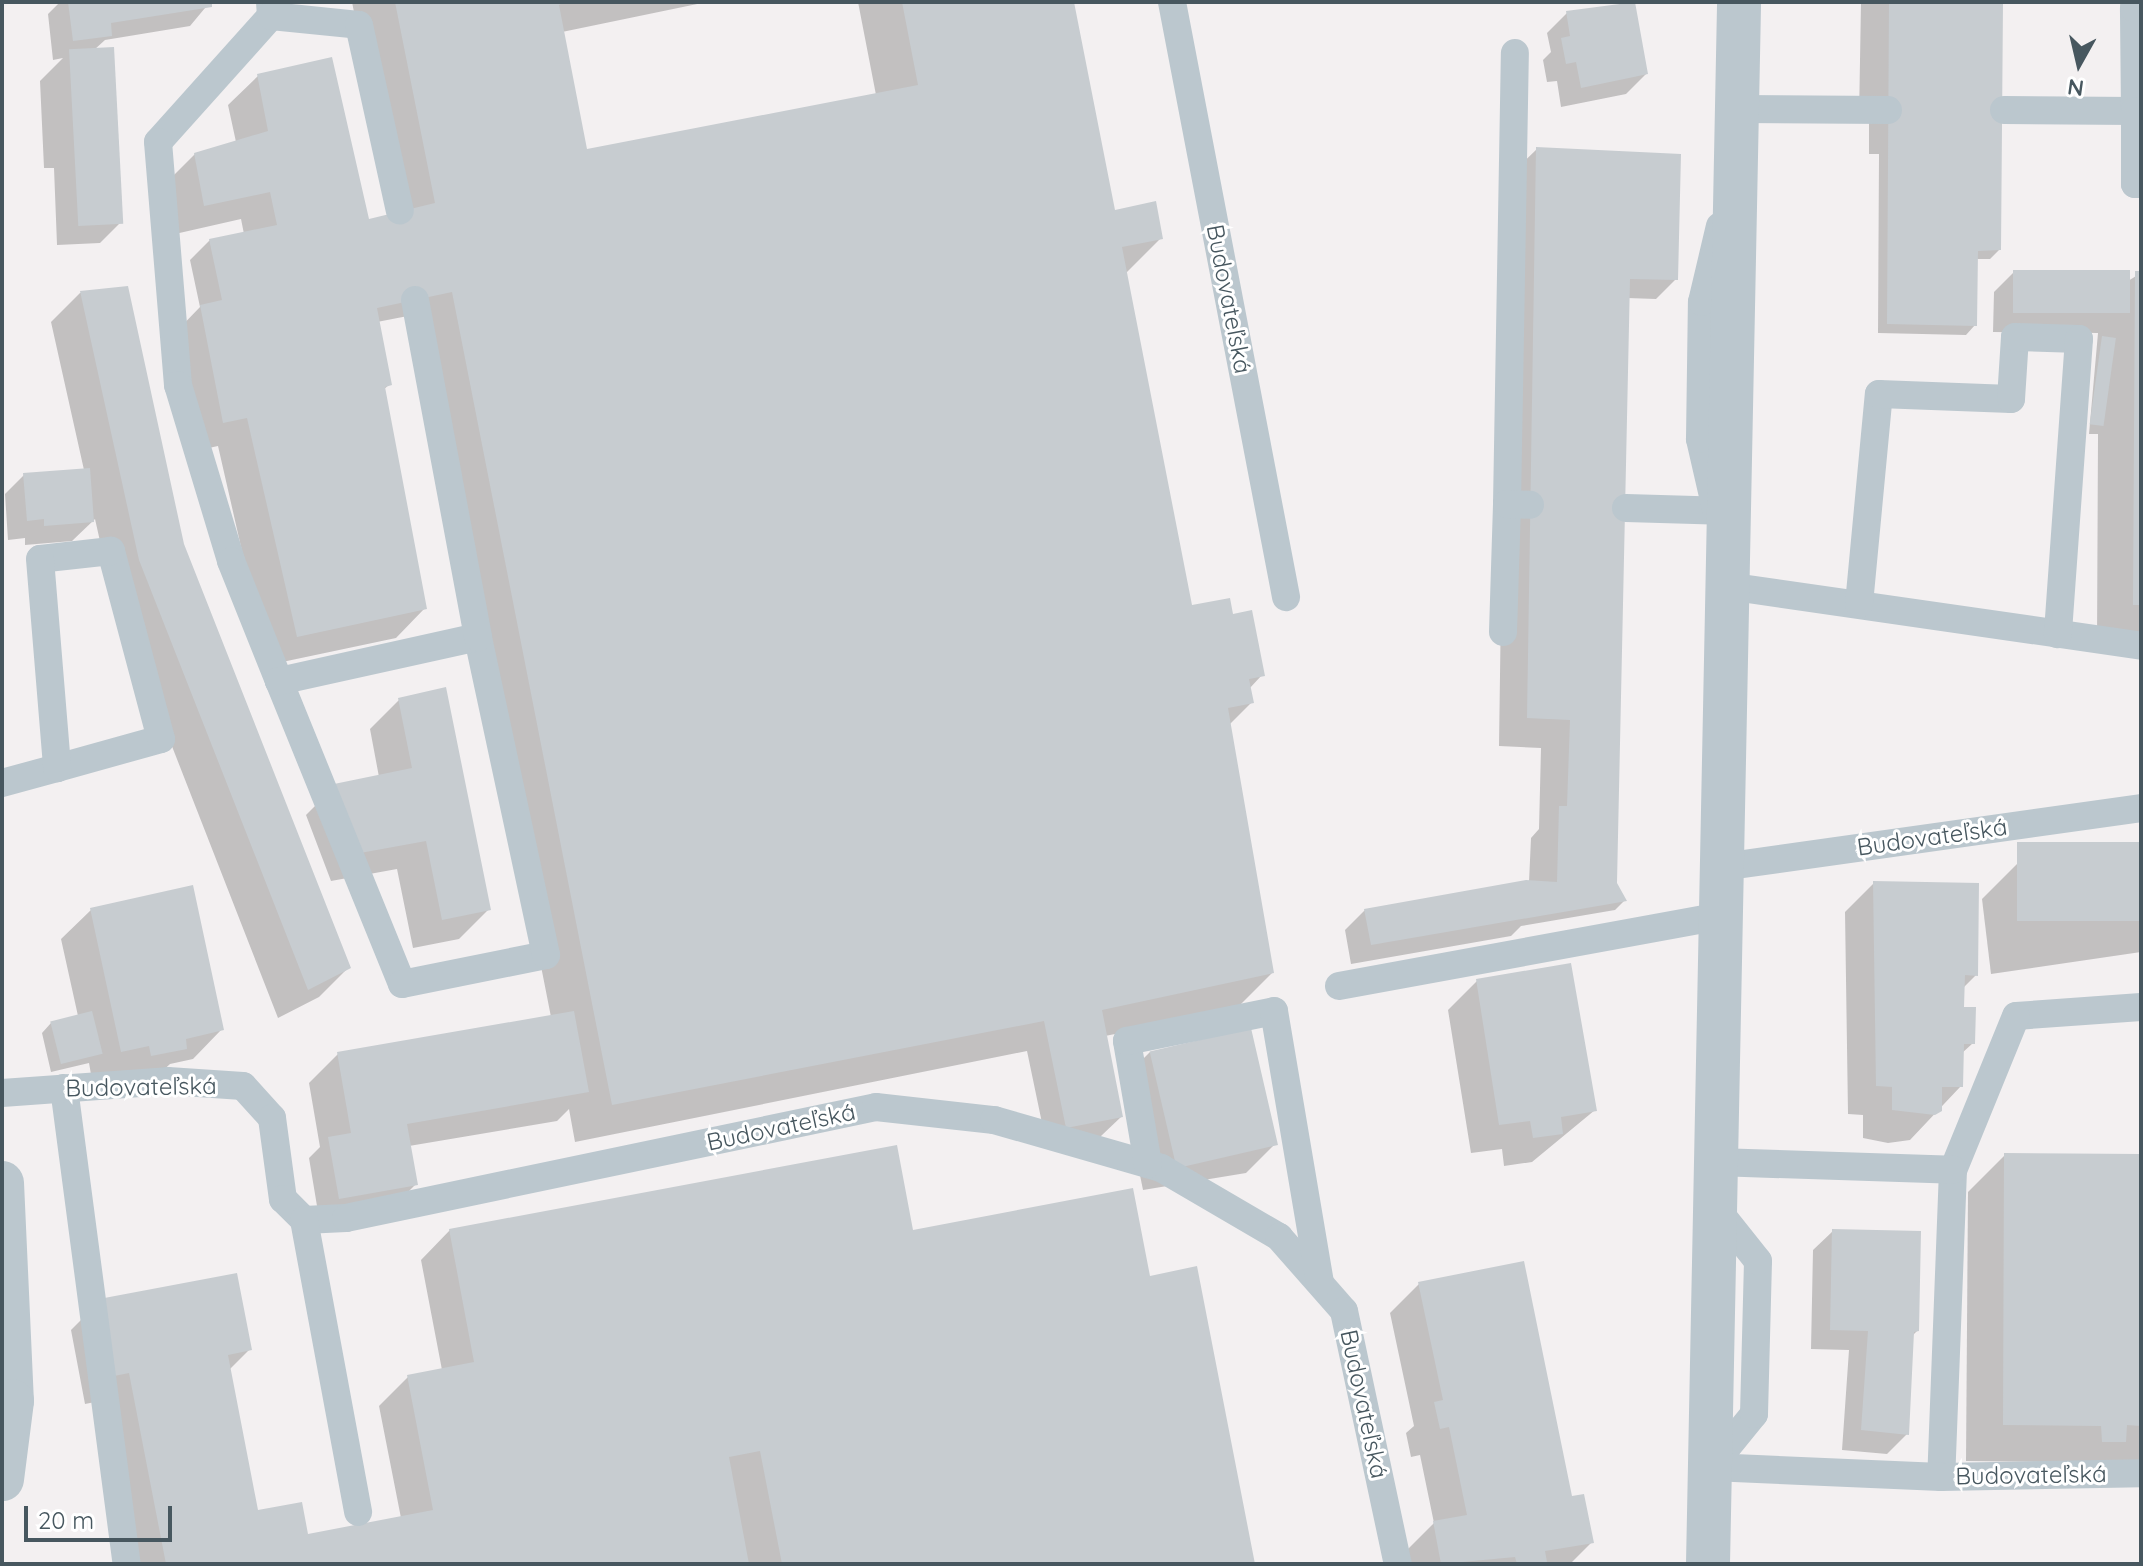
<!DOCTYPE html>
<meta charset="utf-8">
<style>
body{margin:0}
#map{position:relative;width:2143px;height:1566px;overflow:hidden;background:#f3f0f1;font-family:Quicksand,sans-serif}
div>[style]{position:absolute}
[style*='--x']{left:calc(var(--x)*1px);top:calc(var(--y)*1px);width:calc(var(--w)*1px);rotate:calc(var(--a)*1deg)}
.shadow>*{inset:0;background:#0003;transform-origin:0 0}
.building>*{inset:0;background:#c7ccd0;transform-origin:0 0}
.service>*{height:28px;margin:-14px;padding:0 14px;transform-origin:14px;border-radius:14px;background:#bbc7ce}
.minor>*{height:44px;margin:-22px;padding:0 22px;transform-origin:22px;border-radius:22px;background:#bbc7ce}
span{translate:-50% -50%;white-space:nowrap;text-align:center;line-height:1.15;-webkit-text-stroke:6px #fff;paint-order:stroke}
.street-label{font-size:24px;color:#47575f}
.frame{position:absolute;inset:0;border:4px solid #47575f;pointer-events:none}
.north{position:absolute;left:2039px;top:24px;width:80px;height:80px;-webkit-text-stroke:6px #fff;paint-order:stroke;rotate:188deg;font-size:22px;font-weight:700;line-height:32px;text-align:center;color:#47575f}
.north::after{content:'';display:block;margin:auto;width:28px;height:36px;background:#47575f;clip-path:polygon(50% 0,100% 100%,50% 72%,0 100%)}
.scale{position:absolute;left:24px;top:1506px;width:148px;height:36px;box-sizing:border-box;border:4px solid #47575f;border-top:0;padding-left:10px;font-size:24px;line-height:28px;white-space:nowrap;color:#47575f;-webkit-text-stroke:6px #fff;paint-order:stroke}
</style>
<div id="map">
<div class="shadow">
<div style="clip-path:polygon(60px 2px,210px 2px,190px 26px,105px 40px,94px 50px,120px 223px,100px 243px,57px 245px,54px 168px,44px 168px,40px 81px,63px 58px,53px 60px,48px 14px)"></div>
<div style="clip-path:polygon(352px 2px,707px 2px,562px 32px,586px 151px,876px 95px,858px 2px,1073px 2px,1113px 212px,1161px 238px,1125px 274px,1190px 608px,1232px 616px,1262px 675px,1249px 689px,1252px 702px,1229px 725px,1272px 973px,1235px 1010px,1105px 1036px,1121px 1117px,1101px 1136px,1047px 1147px,1027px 1051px,575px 1142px,569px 1109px,557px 1121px,409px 1146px,415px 1185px,396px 1204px,319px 1218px,309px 1158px,320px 1147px,309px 1083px,338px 1054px,551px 1017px,413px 315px,377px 322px,390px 384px,383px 390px,425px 608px,396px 638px,268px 665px,218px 446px,195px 451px,172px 336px,200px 307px,190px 260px,210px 240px,244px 234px,241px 219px,175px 234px,165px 184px,195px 154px,236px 142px,228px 105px,258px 76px,367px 224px,394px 215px)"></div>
<div style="clip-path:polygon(1861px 2px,2001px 2px,1999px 250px,1990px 259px,1976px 259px,1975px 325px,1966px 335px,1878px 333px,1879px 154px,1869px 154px,1869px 118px,1859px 118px)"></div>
<div style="clip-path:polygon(1567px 13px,1646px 74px,1626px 94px,1561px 107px,1557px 81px,1547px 82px,1543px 60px,1551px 52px,1547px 33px)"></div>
<div style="clip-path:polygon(1537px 149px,1676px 279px,1656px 299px,1627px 298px,1615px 882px,1624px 901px,1615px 910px,1521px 926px,1511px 936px,1351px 964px,1345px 930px,1365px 910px,1529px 882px,1531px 838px,1539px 829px,1541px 748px,1499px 746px,1507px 178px)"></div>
<div style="left:2141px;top:213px;width:45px;height:1px;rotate:90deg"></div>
<div style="clip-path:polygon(2014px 272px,2128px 281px,2141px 273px,2141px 641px,2097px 641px,2098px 434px,2089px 434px,2098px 333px,1993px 332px,1994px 292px)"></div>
<div style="clip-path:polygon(127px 288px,182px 545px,348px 968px,319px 997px,278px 1018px,111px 590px,95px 519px,72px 541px,25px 545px,25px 538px,8px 540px,5px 494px,24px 475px,84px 470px,51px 322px,80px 293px)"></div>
<div style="clip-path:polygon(399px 700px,488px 910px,459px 939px,413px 948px,397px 869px,331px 881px,306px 815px,335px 786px,379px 777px,370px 729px)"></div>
<div style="clip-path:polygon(2141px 844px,2141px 952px,1991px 974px,1982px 899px,2019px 862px)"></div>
<div style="clip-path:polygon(1874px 883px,1976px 975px,1962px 989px,1962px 1009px,1973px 1043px,1961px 1054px,1961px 1086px,1910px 1140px,1888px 1143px,1863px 1138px,1863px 1115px,1848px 1114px,1845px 912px)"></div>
<div style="clip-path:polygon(91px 910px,222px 1029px,193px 1059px,170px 1064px,156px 1077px,92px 1080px,89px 1063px,51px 1072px,42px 1033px,51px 1023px,78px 1016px,61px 939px)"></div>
<div style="clip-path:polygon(1569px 966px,1595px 1110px,1532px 1162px,1504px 1166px,1502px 1149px,1471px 1153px,1448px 1010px,1477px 981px)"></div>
<div style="clip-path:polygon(1150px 1052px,1275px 1144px,1246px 1173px,1143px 1190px,1121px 1081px)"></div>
<div style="clip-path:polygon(2005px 1155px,2141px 1156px,2141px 1463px,1966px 1461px,1968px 1192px)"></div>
<div style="clip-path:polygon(450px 1230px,912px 1232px,1149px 1278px,1253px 1564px,132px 1564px,100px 1401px,85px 1404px,71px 1330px,100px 1301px,250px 1349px,229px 1370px,257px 1512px,306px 1536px,401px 1518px,379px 1406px,408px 1377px,442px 1370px,421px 1260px)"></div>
<div style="clip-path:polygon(1833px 1231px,1917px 1331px,1912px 1336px,1907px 1434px,1887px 1454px,1842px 1450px,1849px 1350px,1811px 1349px,1813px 1250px)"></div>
<div style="clip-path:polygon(1419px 1284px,1592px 1542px,1570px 1564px,1407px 1564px,1405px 1552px,1434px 1523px,1420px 1455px,1411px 1457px,1406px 1433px,1414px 1426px,1390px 1313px)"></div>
</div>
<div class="building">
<div style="clip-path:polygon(68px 2px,212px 2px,212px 7px,111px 23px,112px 36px,73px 41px)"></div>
<div style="clip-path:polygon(395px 2px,564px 2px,559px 5px,587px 149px,918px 85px,902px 2px,1074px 2px,1115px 210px,1156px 201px,1163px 239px,1122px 247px,1192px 605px,1230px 598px,1233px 614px,1252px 610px,1265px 676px,1249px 679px,1254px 703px,1228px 708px,1274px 973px,1102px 1010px,1123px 1117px,1066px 1128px,1044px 1021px,612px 1105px,452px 292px,377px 308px,392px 385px,385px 387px,427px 609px,297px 637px,247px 418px,223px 423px,200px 305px,222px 300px,209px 239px,277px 225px,270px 192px,204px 206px,194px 153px,268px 131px,257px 74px,332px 57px,369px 219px,435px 203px)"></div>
<div style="clip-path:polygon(1635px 2px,1648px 74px,1581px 88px,1576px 62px,1566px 64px,1561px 38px,1570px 36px,1566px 11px)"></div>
<div style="clip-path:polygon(1889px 2px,2003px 2px,2001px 250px,1978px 251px,1977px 326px,1887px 324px)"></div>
<div style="left:114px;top:47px;width:177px;height:45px;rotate:87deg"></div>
<div style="clip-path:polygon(1536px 147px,1681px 154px,1678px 280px,1630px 279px,1617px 883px,1627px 901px,1371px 945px,1364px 909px,1526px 880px,1557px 882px,1559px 806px,1567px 806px,1570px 720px,1527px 718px)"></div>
<div style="left:2013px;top:270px;width:117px;height:43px"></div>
<div style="clip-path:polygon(2135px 271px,2141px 271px,2141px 605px,2133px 605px)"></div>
<div style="clip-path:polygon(128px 286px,184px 544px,351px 968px,308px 990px,139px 560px,80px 291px)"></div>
<div style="left:2102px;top:336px;width:14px;height:89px;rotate:8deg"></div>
<div style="clip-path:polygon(90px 468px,94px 522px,44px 526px,44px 519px,27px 521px,23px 473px)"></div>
<div style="clip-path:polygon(446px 687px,491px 910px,442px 920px,426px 841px,360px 853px,334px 784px,412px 768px,398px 698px)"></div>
<div style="left:2141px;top:842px;width:79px;height:124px;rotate:90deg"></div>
<div style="clip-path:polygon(1873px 881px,1979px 883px,1978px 976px,1965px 975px,1964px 1007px,1976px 1007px,1975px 1044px,1964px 1044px,1963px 1087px,1942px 1087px,1942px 1111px,1935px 1115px,1892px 1110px,1892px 1087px,1876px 1086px)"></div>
<div style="clip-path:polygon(193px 885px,224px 1030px,186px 1039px,187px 1049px,151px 1056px,149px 1046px,121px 1052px,90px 908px)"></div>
<div style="clip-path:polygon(1571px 963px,1597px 1111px,1561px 1117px,1563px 1134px,1533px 1138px,1530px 1121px,1499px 1125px,1476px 979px)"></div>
<div style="left:92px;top:1011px;width:44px;height:43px;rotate:76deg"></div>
<div style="clip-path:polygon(574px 1011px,589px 1092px,407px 1124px,418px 1185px,339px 1199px,328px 1137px,351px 1133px,337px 1052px)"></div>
<div style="left:1251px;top:1028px;width:120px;height:104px;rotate:77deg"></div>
<div style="clip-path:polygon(897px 1145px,913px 1230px,1133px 1188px,1150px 1276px,1197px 1266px,1255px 1564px,782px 1564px,760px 1451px,729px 1457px,749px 1564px,166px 1564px,129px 1373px,114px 1376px,99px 1299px,237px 1273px,252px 1350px,228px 1355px,258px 1510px,302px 1502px,308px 1534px,433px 1510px,407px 1375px,474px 1362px,449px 1229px)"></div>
<div style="clip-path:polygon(2004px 1153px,2141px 1154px,2141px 1426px,2127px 1425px,2126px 1442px,2102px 1442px,2101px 1426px,2003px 1425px)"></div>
<div style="clip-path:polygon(1832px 1229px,1921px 1231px,1919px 1331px,1914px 1332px,1909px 1435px,1861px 1430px,1868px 1331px,1830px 1330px)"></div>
<div style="clip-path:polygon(1524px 1261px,1572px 1496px,1584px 1494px,1594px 1543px,1545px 1551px,1547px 1562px,1540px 1564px,1517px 1564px,1515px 1557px,1441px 1564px,1433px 1521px,1467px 1515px,1449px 1427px,1440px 1429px,1434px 1402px,1443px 1400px,1418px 1282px)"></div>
</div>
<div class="service">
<div style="--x:270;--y:2;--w:14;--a:86"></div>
<div style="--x:271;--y:16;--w:169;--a:131.9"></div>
<div style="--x:158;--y:142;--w:244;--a:85.3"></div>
<div style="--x:178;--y:385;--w:184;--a:73.2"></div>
<div style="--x:231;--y:561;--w:129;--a:68.2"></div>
<div style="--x:279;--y:681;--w:327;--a:67.9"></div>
<div style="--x:402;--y:984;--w:147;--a:-11.4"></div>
<div style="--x:546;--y:955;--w:325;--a:-102.1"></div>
<div style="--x:478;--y:637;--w:204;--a:167.5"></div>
<div style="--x:1172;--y:2;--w:606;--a:79.15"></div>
<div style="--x:271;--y:16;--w:88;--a:5.8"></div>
<div style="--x:359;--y:25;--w:190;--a:77.6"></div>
<div style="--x:1737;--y:109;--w:151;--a:0.4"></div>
<div style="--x:2004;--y:110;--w:131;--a:0.4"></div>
<div style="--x:2135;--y:111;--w:103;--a:-90.6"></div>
<div style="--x:2134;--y:8;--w:7;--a:0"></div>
<div style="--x:2135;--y:111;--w:73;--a:90"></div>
<div style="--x:2135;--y:184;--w:6;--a:0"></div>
<div style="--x:415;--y:300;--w:343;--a:79.4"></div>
<div style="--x:1507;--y:504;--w:451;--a:-89"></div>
<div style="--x:1626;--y:508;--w:103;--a:1.7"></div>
<div style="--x:1716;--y:509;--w:72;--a:-102.9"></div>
<div style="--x:1700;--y:439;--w:137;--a:-89.2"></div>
<div style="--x:1702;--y:302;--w:78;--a:-76.7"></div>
<div style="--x:1727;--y:586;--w:418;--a:8.2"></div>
<div style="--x:1859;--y:604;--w:211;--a:-84.6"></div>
<div style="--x:1879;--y:394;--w:132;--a:2.2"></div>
<div style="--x:2011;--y:399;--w:62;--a:-86.3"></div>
<div style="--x:2015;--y:337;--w:64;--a:1.8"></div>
<div style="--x:2079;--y:339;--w:296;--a:94.1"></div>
<div style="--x:1503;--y:632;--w:128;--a:-88.2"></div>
<div style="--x:1507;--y:504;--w:23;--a:2"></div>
<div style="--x:2;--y:783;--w:57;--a:-15.3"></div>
<div style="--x:57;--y:768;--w:108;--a:-15.6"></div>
<div style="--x:161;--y:739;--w:195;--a:-104.9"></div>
<div style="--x:111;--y:551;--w:71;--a:173.6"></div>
<div style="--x:40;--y:559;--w:210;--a:85.3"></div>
<div style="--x:1722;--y:867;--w:423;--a:-8"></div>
<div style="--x:1339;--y:986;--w:388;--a:-10.4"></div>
<div style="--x:2141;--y:1007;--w:125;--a:175.9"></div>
<div style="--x:2016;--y:1016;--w:166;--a:112.2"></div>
<div style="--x:1953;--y:1170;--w:307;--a:92.2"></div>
<div style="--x:1941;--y:1477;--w:200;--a:-1.1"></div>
<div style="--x:64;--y:1088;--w:480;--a:82.5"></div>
<div style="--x:2;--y:1093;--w:166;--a:-4.1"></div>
<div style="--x:168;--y:1081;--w:75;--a:3.8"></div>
<div style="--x:243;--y:1086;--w:43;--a:47.8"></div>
<div style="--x:272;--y:1118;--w:82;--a:82.3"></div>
<div style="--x:283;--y:1199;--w:30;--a:45"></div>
<div style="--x:304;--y:1220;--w:42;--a:-2.7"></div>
<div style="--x:346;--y:1218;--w:541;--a:-11.83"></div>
<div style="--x:876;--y:1107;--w:119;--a:6.3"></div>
<div style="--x:994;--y:1120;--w:174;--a:16"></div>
<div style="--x:1161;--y:1168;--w:137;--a:30.3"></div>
<div style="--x:1279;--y:1237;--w:98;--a:48.7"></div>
<div style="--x:1344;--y:1311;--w:259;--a:78"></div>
<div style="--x:1716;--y:1162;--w:237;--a:1.9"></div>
<div style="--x:1148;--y:1164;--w:125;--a:-99.7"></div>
<div style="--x:1127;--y:1041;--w:150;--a:-11.5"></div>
<div style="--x:1274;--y:1011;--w:275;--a:80.4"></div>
<div style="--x:304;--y:1220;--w:297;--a:79.5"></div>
<div style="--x:1711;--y:1467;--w:68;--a:-50.9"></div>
<div style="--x:1754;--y:1414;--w:153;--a:-88.5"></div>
<div style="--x:1758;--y:1261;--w:69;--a:-128.5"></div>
<div style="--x:1711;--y:1467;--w:230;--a:2.5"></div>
</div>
<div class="minor">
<div style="--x:2;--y:1183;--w:218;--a:87.4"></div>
<div style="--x:12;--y:1401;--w:79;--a:97.3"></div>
<div style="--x:1708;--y:1564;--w:1562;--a:-88.86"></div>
</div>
<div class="street-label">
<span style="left:1229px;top:299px;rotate:79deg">Budovateľská</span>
<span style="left:1932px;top:837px;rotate:-8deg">Budovateľská</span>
<span style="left:141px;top:1087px;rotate:-1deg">Budovateľská</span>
<span style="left:781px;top:1127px;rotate:-12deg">Budovateľská</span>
<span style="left:1364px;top:1404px;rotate:78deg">Budovateľská</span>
<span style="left:2031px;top:1475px;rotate:-1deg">Budovateľská</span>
</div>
<div class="frame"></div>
<div class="north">N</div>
<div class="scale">20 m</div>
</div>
